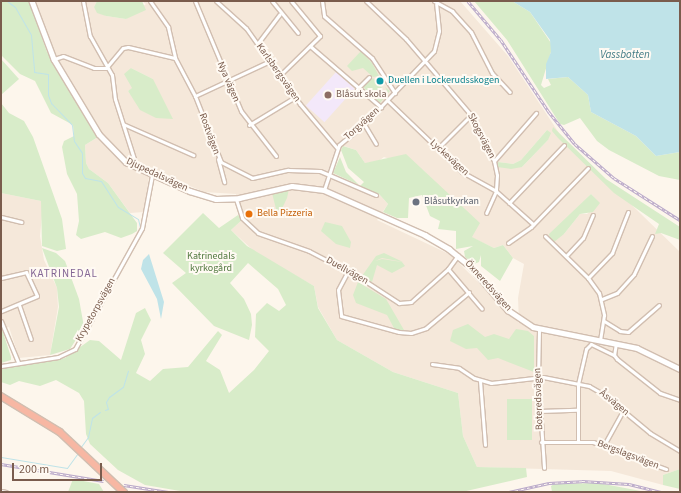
<!DOCTYPE html>
<meta charset="utf-8">
<style>
body{margin:0}
#map{position:relative;width:681px;height:493px;overflow:hidden;background:#fdf6ec;font-family:"Source Sans 3",sans-serif}
div>[style]{position:absolute}
[style*='--x']{left:calc(var(--x)*1px);top:calc(var(--y)*1px);width:calc(var(--w)*1px);rotate:calc(var(--a)*1deg)}
.residential>*{inset:0;background:#f5e8da}
.education>*{inset:0;background:#f3e8fa;transform-origin:0 0}
.green>*{inset:0;background:#d8ecc9;transform-origin:0 0}
.water>*{inset:0;background:#bfe3e8}
.stream>*{height:1px;margin:-0.5px;padding:0 0.5px;transform-origin:0.5px;border-radius:0.5px;background:#bfe3e8}
.roads{filter:drop-shadow(1px 0 #d1beb0) drop-shadow(-1px 0 #d1beb0) drop-shadow(0 1px #d1beb0) drop-shadow(0 -1px #d1beb0)}
.street>*{height:3px;margin:-1.5px;padding:0 1.5px;transform-origin:1.5px;border-radius:1.5px;background:#fff}
.secondary>*{height:4.5px;margin:-2.25px;padding:0 2.25px;transform-origin:2.25px;border-radius:2.25px;background:#fff}
.highway>*{height:5.5px;margin:-2.75px;padding:0 2.75px;transform-origin:2.75px;border-radius:2.75px;background:#f7b7a3}
.rail>*{height:2.5px;margin-top:-1.25px;transform-origin:0;background:repeating-linear-gradient(90deg,#fffaf3 0 3px,#b9a8c9 0 6px);box-sizing:border-box;border-block:1px solid #b9a8c9}
.dots>*{width:11px;height:11px;translate:-50% -50%;box-sizing:border-box;border:2px solid #fffaf3;border-radius:50%}
span{translate:-50% -50%;white-space:nowrap;text-align:center;line-height:1.15;-webkit-text-stroke:4px #fffaf3;paint-order:stroke}
.street-label{font-size:10px;color:#7a5c4d}
.culture-label{font-size:10px;color:#0d838f}
.left{translate:0 -50%;text-align:left}
.education-label{font-size:10px;color:#785e54}
.worship-label{font-size:10px;color:#5b616d}
.food-label{font-size:10px;color:#c56008}
.park-label{font-size:10px;color:#537a41}
.water-label{font-size:11px;color:#437c86;font-style:italic}
.neighbourhood-label{font-size:11px;color:#846695;letter-spacing:1px}
.frame{position:absolute;inset:0;border:2px solid #7a5c4d;pointer-events:none}
.scale{position:absolute;left:12px;top:463px;width:90px;height:18px;box-sizing:border-box;border:2px solid #7a5c4d;border-top:0;padding-left:5px;font-size:12px;line-height:14px;white-space:nowrap;color:#7a5c4d;-webkit-text-stroke:3px #fffaf3;paint-order:stroke}
</style>
<div id="map">
<div class="residential">
<div style="clip-path:polygon(evenodd,36px 1px,97px 1px,94px 7px,106px 16px,126px 19px,146px 4px,142px 1px,460px 1px,508px 56px,561px 136px,680px 252px,680px 469px,663px 475px,663px 485px,611px 471px,477px 467px,463px 436px,458px 393px,393px 372px,337px 340px,318px 307px,314px 286px,256px 253px,231px 230px,243px 219px,236px 194px,204px 192px,150px 169px,144px 212px,130px 213px,108px 183px,89px 169px,86px 163px,85px 145px,103px 134px,53px 50px,36px 1px,131px 68px,153px 79px,138px 105px,128px 91px,133px 88px,128px 78px,131px 68px,36px 1px,547px 130px,548px 140px,522px 167px,500px 167px,498px 162px,513px 164px,521px 160px,547px 130px,36px 1px,338px 144px,356px 150px,365px 163px,377px 162px,384px 157px,423px 170px,449px 197px,471px 237px,494px 248px,503px 245px,513px 258px,524px 264px,518px 298px,519px 323px,451px 255px,377px 220px,388px 204px,379px 194px,328px 171px,338px 144px,36px 1px,591px 194px,599px 203px,587px 214px,580px 214px,564px 234px,550px 237px,591px 194px)"></div>
<div style="clip-path:polygon(1px 193px,41px 201px,43px 204px,40px 236px,44px 260px,57px 288px,58px 307px,50px 355px,19px 358px,9px 327px,1px 330px)"></div>
</div>
<div class="education">
<div style="left:336px;top:72px;width:25px;height:45px;rotate:42deg"></div>
</div>
<div class="green">
<div style="clip-path:polygon(1px 1px,29px 1px,47px 52px,98px 137px,85px 145px,86px 163px,89px 169px,108px 183px,137px 223px,137px 231px,132px 234px,121px 238px,105px 232px,81px 239px,76px 235px,79px 221px,77px 194px,67px 174px,62px 147px,64px 141px,74px 136px,73px 125px,51px 113px,35px 81px,20px 74px,1px 55px)"></div>
<div style="clip-path:polygon(97px 1px,142px 1px,146px 10px,126px 19px,106px 16px,97px 13px,94px 7px)"></div>
<div style="clip-path:polygon(474px 1px,512px 1px,530px 12px,551px 43px,551px 52px,541px 85px,544px 88px,551px 85px,548px 79px,568px 77px,588px 95px,591px 112px,636px 136px,656px 156px,680px 152px,680px 180px,659px 176px,609px 150px,597px 141px,580px 118px,564px 125px,560px 124px,507px 40px)"></div>
<div style="clip-path:polygon(361px 51px,372px 63px,379px 76px,373px 77px,363px 68px,352px 71px,347px 66px)"></div>
<div style="clip-path:polygon(1px 59px,19px 79px,1px 95px)"></div>
<div style="clip-path:polygon(131px 68px,153px 79px,173px 119px,156px 118px,140px 110px,128px 91px,132px 88px,124px 74px)"></div>
<div style="clip-path:polygon(373px 78px,382px 88px,375px 96px,377px 98px,381px 100px,377px 96px,384px 90px,387px 93px,382px 99px,388px 93px,385px 87px,390px 91px,380px 103px,363px 87px)"></div>
<div style="clip-path:polygon(1px 103px,9px 113px,24px 121px,33px 137px,62px 219px,66px 249px,57px 251px,42px 246px,41px 201px,1px 193px)"></div>
<div style="clip-path:polygon(553px 127px,606px 179px,680px 227px,680px 240px,661px 233px,655px 234px,659px 224px,614px 193px,558px 138px,552px 131px)"></div>
<div style="clip-path:polygon(547px 130px,551px 133px,548px 140px,522px 167px,511px 169px,497px 167px,498px 162px,513px 164px,521px 160px)"></div>
<div style="clip-path:polygon(343px 146px,356px 150px,365px 163px,406px 154px,480px 223px,472px 237px,494px 248px,503px 245px,513px 258px,500px 281px,481px 266px,481px 255px,479px 262px,474px 264px,465px 257px,464px 251px,473px 246px,456px 249px,456px 231px,438px 229px,440px 221px,430px 216px,422px 195px,409px 198px,408px 218px,397px 218px,383px 212px,388px 204px,379px 194px,360px 186px,364px 182px,348px 168px,341px 150px)"></div>
<div style="clip-path:polygon(340px 157px,346px 172px,359px 185px,333px 173px)"></div>
<div style="clip-path:polygon(289px 189px,287px 198px,278px 217px,272px 193px)"></div>
<div style="clip-path:polygon(591px 194px,600px 203px,593px 212px,580px 214px,564px 234px,554px 242px,550px 239px,549px 234px)"></div>
<div style="clip-path:polygon(203px 213px,219px 228px,238px 215px,243px 219px,231px 230px,247px 246px,314px 286px,318px 308px,337px 340px,393px 372px,458px 393px,463px 436px,477px 467px,526px 468px,527px 477px,462px 492px,186px 492px,145px 485px,118px 470px,90px 444px,86px 434px,84px 401px,79px 393px,56px 380px,40px 386px,19px 381px,10px 385px,1px 382px,1px 368px,65px 358px,90px 340px,99px 341px,121px 360px,136px 313px,145px 308px,151px 320px,141px 340px,145px 354px,136px 373px,150px 381px,163px 369px,188px 367px,218px 331px,222px 335px,206px 361px,220px 370px,229px 393px,254px 370px,269px 351px,255px 337px,256px 314px,267px 303px,279px 311px,286px 305px,278px 289px,248px 263px,230px 283px,244px 299px,251px 314px,252px 325px,249px 340px,214px 326px,172px 283px,186px 273px,163px 253px)"></div>
<div style="clip-path:polygon(325px 222px,342px 226px,351px 242px,350px 248px,336px 244px,321px 231px)"></div>
<div style="clip-path:polygon(42px 248px,56px 253px,65px 261px,79px 299px,84px 327px,70px 349px,50px 355px,59px 307px,57px 288px)"></div>
<div style="clip-path:polygon(384px 253px,403px 262px,382px 258px,375px 261px,382px 259px,402px 262px,405px 266px,392px 273px,377px 265px,372px 282px,362px 276px,376px 256px)"></div>
<div style="clip-path:polygon(358px 282px,386px 299px,404px 330px,395px 330px,387px 315px,356px 303px,353px 295px)"></div>
<div style="clip-path:polygon(468px 324px,485px 337px,494px 334px,509px 339px,516px 329px,528px 331px,534px 336px,534px 372px,498px 358px,488px 360px,477px 348px,466px 349px,450px 341px,453px 330px)"></div>
<div style="clip-path:polygon(2px 329px,11px 357px,11px 360px,1px 363px)"></div>
<div style="left:507px;top:399px;width:25px;height:41px"></div>
<div style="clip-path:polygon(680px 469px,680px 489px,663px 485px,663px 475px)"></div>
<div style="clip-path:polygon(73px 479px,99px 484px,104px 492px,68px 492px)"></div>
<div style="clip-path:polygon(595px 483px,609px 485px,646px 492px,552px 492px,551px 486px,554px 484px)"></div>
</div>
<div class="water">
<div style="clip-path:polygon(512px 1px,680px 1px,680px 152px,656px 156px,636px 136px,591px 112px,588px 95px,568px 77px,546px 79px,546px 64px,551px 52px,550px 40px,530px 12px)"></div>
<div style="clip-path:polygon(149px 254px,164px 302px,161px 319px,157px 299px,141px 269px,143px 260px)"></div>
</div>
<div class="stream">
<div style="--x:7;--y:1;--w:10;--a:37"></div>
<div style="--x:15;--y:7;--w:32;--a:60"></div>
<div style="--x:31;--y:35;--w:37;--a:85"></div>
<div style="--x:34;--y:72;--w:14;--a:8"></div>
<div style="--x:48;--y:74;--w:21;--a:90"></div>
<div style="--x:48;--y:95;--w:9;--a:69"></div>
<div style="--x:51;--y:103;--w:30;--a:46"></div>
<div style="--x:72;--y:125;--w:16;--a:83"></div>
<div style="--x:74;--y:141;--w:14;--a:56"></div>
<div style="--x:82;--y:153;--w:20;--a:90"></div>
<div style="--x:82;--y:173;--w:6;--a:59"></div>
<div style="--x:85;--y:178;--w:16;--a:11"></div>
<div style="--x:101;--y:181;--w:31;--a:57"></div>
<div style="--x:118;--y:207;--w:23;--a:31"></div>
<div style="--x:138;--y:219;--w:8;--a:76"></div>
<div style="--x:105;--y:410;--w:3;--a:-18"></div>
<div style="--x:108;--y:409;--w:7;--a:-106"></div>
<div style="--x:106;--y:402;--w:6;--a:-59"></div>
<div style="--x:109;--y:397;--w:17;--a:-36"></div>
<div style="--x:123;--y:387;--w:17;--a:-73"></div>
<div style="--x:80;--y:448;--w:14;--a:-54"></div>
<div style="--x:88;--y:437;--w:19;--a:-78"></div>
<div style="--x:92;--y:418;--w:10;--a:-37"></div>
<div style="--x:1;--y:457;--w:67;--a:9.5"></div>
<div style="--x:67;--y:468;--w:17;--a:-54"></div>
</div>
<div class="roads">
<div class="street">
<div style="--x:83;--y:1;--w:36;--a:79"></div>
<div style="--x:90;--y:36;--w:45;--a:60.6"></div>
<div style="--x:112;--y:75;--w:24;--a:83"></div>
<div style="--x:115;--y:99;--w:63;--a:72.4"></div>
<div style="--x:150;--y:1;--w:32;--a:55"></div>
<div style="--x:168;--y:27;--w:32;--a:77"></div>
<div style="--x:175;--y:58;--w:43;--a:62.2"></div>
<div style="--x:195;--y:96;--w:71;--a:68.5"></div>
<div style="--x:221;--y:162;--w:35;--a:27"></div>
<div style="--x:252;--y:178;--w:37;--a:-13"></div>
<div style="--x:288;--y:170;--w:32;--a:2"></div>
<div style="--x:320;--y:171;--w:61;--a:23.2"></div>
<div style="--x:195;--y:1;--w:119;--a:67.3"></div>
<div style="--x:241;--y:111;--w:57;--a:52.1"></div>
<div style="--x:216;--y:1;--w:40;--a:42"></div>
<div style="--x:246;--y:28;--w:93;--a:54.6"></div>
<div style="--x:300;--y:104;--w:57;--a:49.9"></div>
<div style="--x:272;--y:1;--w:41;--a:50.9"></div>
<div style="--x:322;--y:1;--w:15;--a:82"></div>
<div style="--x:324;--y:16;--w:64;--a:41.2"></div>
<div style="--x:372;--y:58;--w:42;--a:56.7"></div>
<div style="--x:366;--y:1;--w:55;--a:43.5"></div>
<div style="--x:406;--y:39;--w:100;--a:49.5"></div>
<div style="--x:471;--y:115;--w:51;--a:63.4"></div>
<div style="--x:494;--y:161;--w:14;--a:78"></div>
<div style="--x:497;--y:175;--w:16;--a:94"></div>
<div style="--x:496;--y:191;--w:24;--a:114"></div>
<div style="--x:434;--y:1;--w:21;--a:29"></div>
<div style="--x:452;--y:11;--w:28;--a:48"></div>
<div style="--x:471;--y:32;--w:46;--a:62.9"></div>
<div style="--x:492;--y:73;--w:26;--a:47"></div>
<div style="--x:258;--y:43;--w:36;--a:-53"></div>
<div style="--x:310;--y:46;--w:94;--a:40.7"></div>
<div style="--x:54;--y:59;--w:9;--a:-18"></div>
<div style="--x:63;--y:56;--w:33;--a:21"></div>
<div style="--x:94;--y:68;--w:12;--a:0"></div>
<div style="--x:106;--y:68;--w:26;--a:-50"></div>
<div style="--x:123;--y:48;--w:5;--a:-11"></div>
<div style="--x:128;--y:47;--w:48;--a:13.2"></div>
<div style="--x:280;--y:75;--w:56;--a:-44.3"></div>
<div style="--x:320;--y:36;--w:45;--a:-129.6"></div>
<div style="--x:357;--y:89;--w:17;--a:-45"></div>
<div style="--x:195;--y:96;--w:83;--a:-25"></div>
<div style="--x:387;--y:100;--w:104;--a:43.8"></div>
<div style="--x:462;--y:172;--w:39;--a:29"></div>
<div style="--x:496;--y:191;--w:50;--a:41.7"></div>
<div style="--x:123;--y:124;--w:77;--a:23.9"></div>
<div style="--x:364;--y:124;--w:23;--a:59"></div>
<div style="--x:249;--y:125;--w:54;--a:-31.3"></div>
<div style="--x:438;--y:148;--w:47;--a:-45"></div>
<div style="--x:218;--y:159;--w:24;--a:75"></div>
<div style="--x:494;--y:161;--w:64;--a:-48.8"></div>
<div style="--x:324;--y:190;--w:47;--a:-71.6"></div>
<div style="--x:339;--y:145;--w:33;--a:-40"></div>
<div style="--x:364;--y:124;--w:101;--a:-46.2"></div>
<div style="--x:434;--y:51;--w:21;--a:-76"></div>
<div style="--x:439;--y:31;--w:27;--a:-96"></div>
<div style="--x:236;--y:199;--w:20;--a:72"></div>
<div style="--x:242;--y:218;--w:22;--a:43"></div>
<div style="--x:258;--y:233;--w:54;--a:19.4"></div>
<div style="--x:309;--y:251;--w:56;--a:27.5"></div>
<div style="--x:359;--y:277;--w:48;--a:33"></div>
<div style="--x:399;--y:303;--w:12;--a:-5"></div>
<div style="--x:411;--y:302;--w:50;--a:-41.7"></div>
<div style="--x:448;--y:269;--w:17;--a:-54"></div>
<div style="--x:509;--y:203;--w:80;--a:-46.5"></div>
<div style="--x:1;--y:217;--w:21;--a:14"></div>
<div style="--x:545;--y:236;--w:60;--a:44.3"></div>
<div style="--x:588;--y:278;--w:19;--a:54"></div>
<div style="--x:599;--y:293;--w:23;--a:77"></div>
<div style="--x:604;--y:315;--w:26;--a:99"></div>
<div style="--x:508;--y:243;--w:28;--a:-35"></div>
<div style="--x:531;--y:227;--w:82;--a:-46"></div>
<div style="--x:566;--y:256;--w:25;--a:-47"></div>
<div style="--x:583;--y:238;--w:25;--a:-67"></div>
<div style="--x:448;--y:269;--w:52;--a:49.6"></div>
<div style="--x:348;--y:271;--w:21;--a:118"></div>
<div style="--x:338;--y:290;--w:26;--a:83"></div>
<div style="--x:341;--y:316;--w:60;--a:15.4"></div>
<div style="--x:399;--y:332;--w:12;--a:5"></div>
<div style="--x:411;--y:333;--w:16;--a:-18"></div>
<div style="--x:426;--y:328;--w:56;--a:-39.9"></div>
<div style="--x:1;--y:278;--w:26;--a:-13"></div>
<div style="--x:26;--y:272;--w:26;--a:65"></div>
<div style="--x:37;--y:296;--w:39;--a:157"></div>
<div style="--x:588;--y:278;--w:35;--a:-46"></div>
<div style="--x:612;--y:253;--w:44;--a:-68.7"></div>
<div style="--x:602;--y:299;--w:16;--a:-22"></div>
<div style="--x:617;--y:293;--w:25;--a:-48"></div>
<div style="--x:634;--y:274;--w:42;--a:-64.7"></div>
<div style="--x:19;--y:305;--w:36;--a:71"></div>
<div style="--x:1;--y:321;--w:44;--a:67.5"></div>
<div style="--x:604;--y:321;--w:19;--a:32"></div>
<div style="--x:620;--y:331;--w:8;--a:7"></div>
<div style="--x:628;--y:332;--w:41;--a:-41.1"></div>
<div style="--x:539;--y:330;--w:47;--a:91.2"></div>
<div style="--x:538;--y:377;--w:91;--a:86.2"></div>
<div style="--x:616;--y:343;--w:12;--a:99"></div>
<div style="--x:614;--y:355;--w:5;--a:53"></div>
<div style="--x:617;--y:359;--w:55;--a:38.3"></div>
<div style="--x:660;--y:393;--w:21;--a:19"></div>
<div style="--x:432;--y:364;--w:27;--a:8"></div>
<div style="--x:459;--y:368;--w:18;--a:34"></div>
<div style="--x:474;--y:378;--w:18;--a:16"></div>
<div style="--x:491;--y:383;--w:52;--a:-6.6"></div>
<div style="--x:543;--y:377;--w:47;--a:11.1"></div>
<div style="--x:589;--y:386;--w:16;--a:30"></div>
<div style="--x:603;--y:394;--w:61;--a:39.7"></div>
<div style="--x:650;--y:433;--w:35;--a:31"></div>
<div style="--x:1;--y:366;--w:58;--a:-9"></div>
<div style="--x:58;--y:357;--w:19;--a:-25"></div>
<div style="--x:75;--y:349;--w:138;--a:-61"></div>
<div style="--x:142;--y:228;--w:54;--a:-79.3"></div>
<div style="--x:480;--y:381;--w:64;--a:85.5"></div>
<div style="--x:539;--y:411;--w:38;--a:-2"></div>
<div style="--x:578;--y:441;--w:57;--a:-90"></div>
<div style="--x:578;--y:384;--w:36;--a:-77"></div>
<div style="--x:586;--y:349;--w:7;--a:-45"></div>
<div style="--x:591;--y:344;--w:25;--a:26"></div>
<div style="--x:541;--y:442;--w:52;--a:0"></div>
<div style="--x:593;--y:442;--w:78;--a:20.3"></div>
<div style="--x:604;--y:445;--w:39;--a:-61"></div>
<div style="--x:1;--y:491;--w:5;--a:11"></div>
</div>
<div class="secondary">
<div style="--x:32;--y:1;--w:62;--a:69.2"></div>
<div style="--x:54;--y:59;--w:87;--a:59"></div>
<div style="--x:99;--y:134;--w:39;--a:46"></div>
<div style="--x:126;--y:162;--w:70;--a:24.4"></div>
<div style="--x:190;--y:191;--w:27;--a:17"></div>
<div style="--x:216;--y:199;--w:23;--a:-2"></div>
<div style="--x:239;--y:198;--w:54;--a:-12.8"></div>
<div style="--x:292;--y:186;--w:32;--a:7"></div>
<div style="--x:324;--y:190;--w:111;--a:24"></div>
<div style="--x:425;--y:235;--w:28;--a:30"></div>
<div style="--x:449;--y:249;--w:28;--a:39"></div>
<div style="--x:471;--y:267;--w:57;--a:49.3"></div>
<div style="--x:508;--y:310;--w:30;--a:34"></div>
<div style="--x:533;--y:327;--w:106;--a:11.4"></div>
<div style="--x:637;--y:348;--w:48;--a:26"></div>
</div>
<div class="highway">
<div style="--x:1;--y:396;--w:69;--a:31.4"></div>
<div style="--x:60;--y:432;--w:88;--a:43.2"></div>
</div>
</div>
<div class="rail">
<div style="--x:468;--y:1;--w:51;--a:49.8"></div>
<div style="--x:501;--y:40;--w:87;--a:56.3"></div>
<div style="--x:549;--y:112;--w:41;--a:50.9"></div>
<div style="--x:575;--y:144;--w:52;--a:41.1"></div>
<div style="--x:614;--y:178;--w:78;--a:32.5"></div>
<div style="--x:1;--y:464;--w:104;--a:9.4"></div>
<div style="--x:124;--y:485;--w:45;--a:9"></div>
<div style="--x:509;--y:492;--w:41;--a:-12.7"></div>
<div style="--x:549;--y:483;--w:33;--a:-3"></div>
<div style="--x:582;--y:481;--w:47;--a:3.7"></div>
<div style="--x:629;--y:484;--w:34;--a:14"></div>
</div>
<div class="dots">
<div style="left:380px;top:81px;background:#0f9aa8"></div>
<div style="left:328px;top:95px;background:#8d6e63"></div>
<div style="left:416px;top:202px;background:#6b7280"></div>
<div style="left:249px;top:214px;background:#e8710a"></div>
</div>
<div class="street-label">
<span style="left:278px;top:73px;rotate:55deg">Karlsbergsvägen</span>
<span style="left:228px;top:82px;rotate:67deg">Nya vägen</span>
<span style="left:362px;top:124px;rotate:-42deg">Torgvägen</span>
<span style="left:209px;top:134px;rotate:70deg">Rostvägen</span>
<span style="left:481px;top:136px;rotate:63deg">Skogsvägen</span>
<span style="left:449px;top:158px;rotate:42deg">Lyckevägen</span>
<span style="left:157px;top:175px;rotate:25deg">Djupedalsvägen</span>
<span style="left:347px;top:271px;rotate:29deg">Duellvägen</span>
<span style="left:488px;top:286px;rotate:48deg">Öxneredsvägen</span>
<span style="left:96px;top:310px;rotate:-61deg">Krypetorpsvägen</span>
<span style="left:539px;top:399px;rotate:-92deg">Boteredsvägen</span>
<span style="left:614px;top:403px;rotate:39deg">Åsvägen</span>
<span style="left:628px;top:455px;rotate:21deg">Bergslagsvägen</span>
</div>
<div class="culture-label">
<span class="left" style="left:388px;top:81px">Duellen i Lockerudsskogen</span>
</div>
<div class="education-label">
<span class="left" style="left:336px;top:95px">Blåsut skola</span>
</div>
<div class="worship-label">
<span class="left" style="left:424px;top:202px">Blåsutkyrkan</span>
</div>
<div class="food-label">
<span class="left" style="left:257px;top:214px">Bella Pizzeria</span>
</div>
<div class="park-label">
<span style="left:211px;top:262px">Katrinedals<br>kyrkogård</span>
</div>
<div class="water-label">
<span style="left:625px;top:55px">Vassbotten</span>
</div>
<div class="neighbourhood-label">
<span style="left:64px;top:274px">KATRINEDAL</span>
</div>
<div class="frame"></div>
<div class="scale">200 m</div>
</div>
